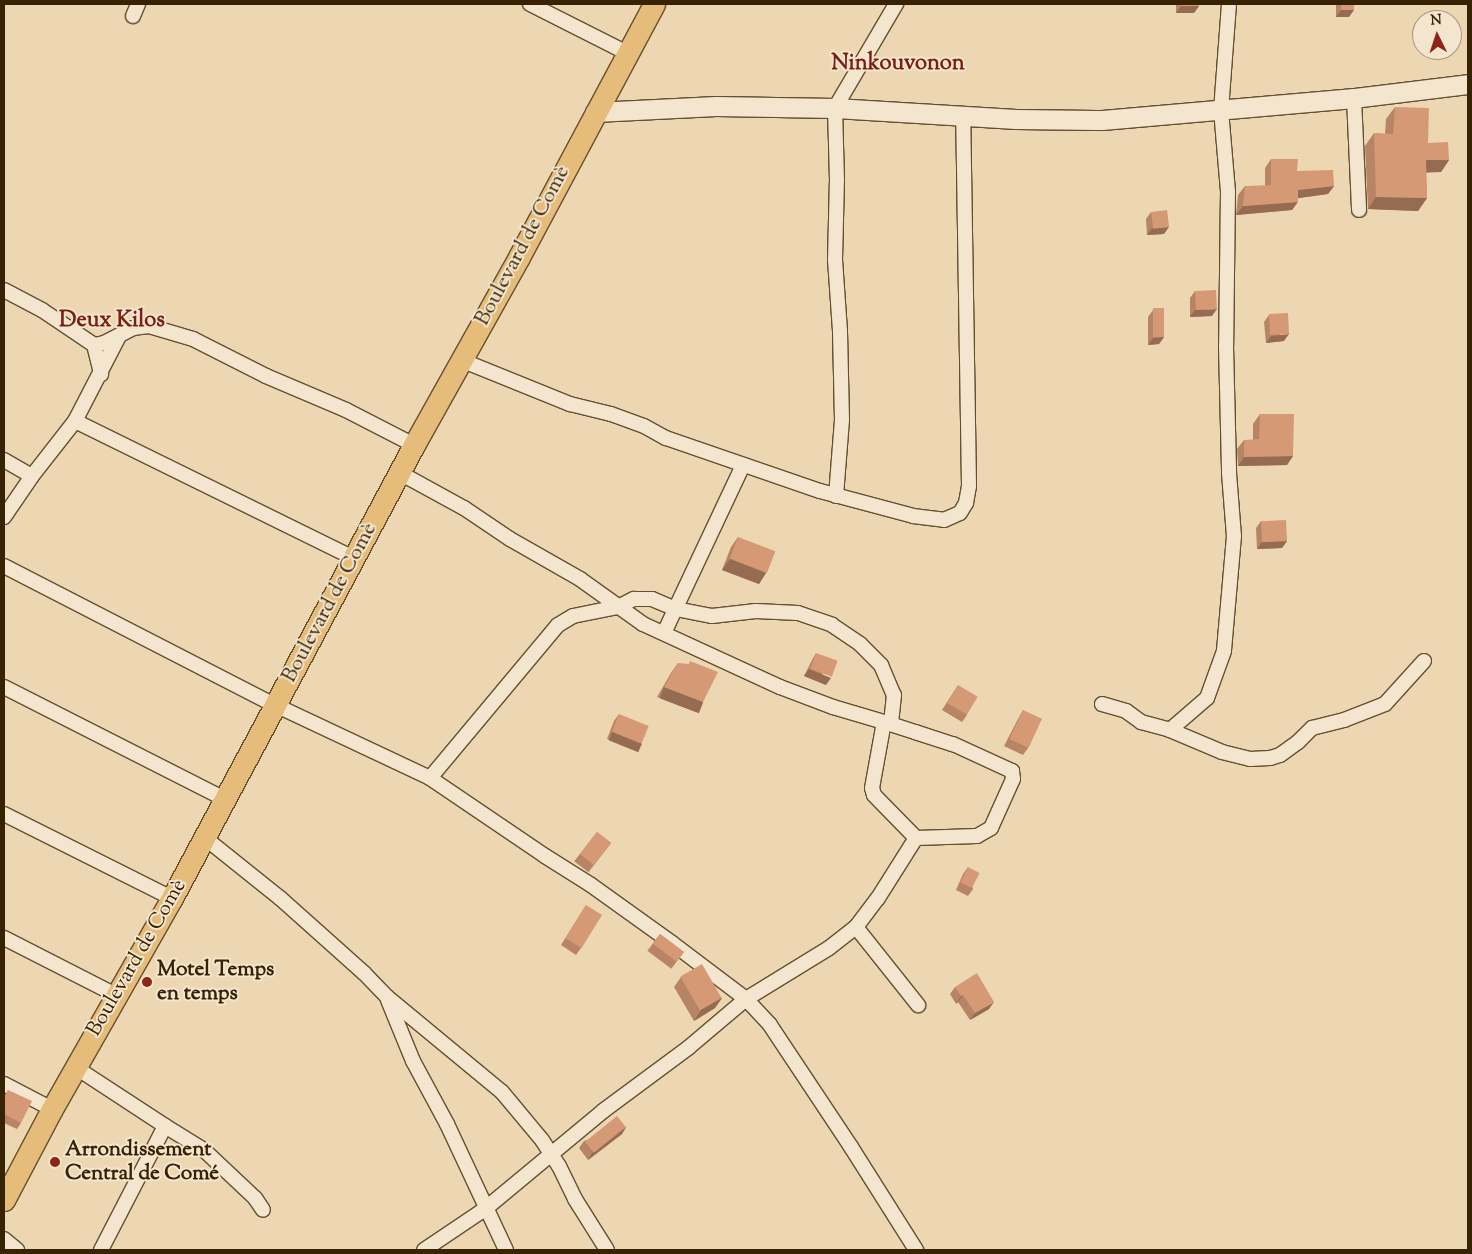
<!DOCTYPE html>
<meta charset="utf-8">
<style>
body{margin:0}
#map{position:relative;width:1472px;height:1254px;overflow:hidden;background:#edd7b3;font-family:"Sorts Mill Goudy",serif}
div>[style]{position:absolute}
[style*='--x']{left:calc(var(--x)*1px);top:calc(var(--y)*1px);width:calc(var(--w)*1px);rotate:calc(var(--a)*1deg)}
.roads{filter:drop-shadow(1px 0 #64502f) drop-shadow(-1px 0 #64502f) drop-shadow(0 1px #64502f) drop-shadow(0 -1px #64502f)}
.street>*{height:14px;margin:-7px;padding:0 7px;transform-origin:7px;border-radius:7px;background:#f3e5ce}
.secondary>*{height:19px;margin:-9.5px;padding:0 9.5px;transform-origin:9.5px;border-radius:9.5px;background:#f3e5ce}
.primary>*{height:21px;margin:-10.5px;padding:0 10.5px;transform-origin:10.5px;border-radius:10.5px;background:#e6bc7a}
.wall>*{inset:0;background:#b78465;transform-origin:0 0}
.shaded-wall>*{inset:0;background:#956c52;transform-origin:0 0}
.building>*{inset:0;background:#d59a75;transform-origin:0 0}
.dots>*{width:14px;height:14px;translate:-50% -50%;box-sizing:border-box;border:2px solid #f3e5ce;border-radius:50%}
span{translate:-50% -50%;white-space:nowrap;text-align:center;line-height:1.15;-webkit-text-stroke:4px #f3e5ce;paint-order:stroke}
.street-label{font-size:21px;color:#372303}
.poi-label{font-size:21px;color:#372303;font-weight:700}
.left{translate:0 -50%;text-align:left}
.neighbourhood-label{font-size:22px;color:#7a1f14;font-weight:700}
.frame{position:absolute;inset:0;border:5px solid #372303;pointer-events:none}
.north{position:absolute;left:1412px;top:10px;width:50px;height:50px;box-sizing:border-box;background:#f3e5ce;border:1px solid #a8977d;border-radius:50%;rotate:356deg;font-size:14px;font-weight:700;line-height:20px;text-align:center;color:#372303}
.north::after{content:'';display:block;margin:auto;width:18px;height:22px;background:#8f2418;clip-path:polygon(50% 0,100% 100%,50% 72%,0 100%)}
</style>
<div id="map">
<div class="roads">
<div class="street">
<div style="--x:530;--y:4;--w:109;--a:26.8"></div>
<div style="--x:1229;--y:4;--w:106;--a:94.3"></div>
<div style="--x:1221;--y:110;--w:82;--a:85.1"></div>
<div style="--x:1228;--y:192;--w:154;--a:90.7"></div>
<div style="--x:1226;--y:346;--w:127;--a:88.6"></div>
<div style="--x:1229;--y:473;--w:63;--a:85.5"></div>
<div style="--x:1234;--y:536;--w:115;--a:95"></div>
<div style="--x:1224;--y:651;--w:50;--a:109.9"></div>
<div style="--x:1207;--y:698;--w:49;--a:139.1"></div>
<div style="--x:1170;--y:730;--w:56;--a:22.9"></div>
<div style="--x:1222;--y:752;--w:29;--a:14"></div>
<div style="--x:1250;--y:759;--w:20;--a:-3"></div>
<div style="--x:1270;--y:758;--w:10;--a:-17"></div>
<div style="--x:1280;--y:755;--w:22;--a:-36"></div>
<div style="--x:1298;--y:742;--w:20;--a:-45"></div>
<div style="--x:1312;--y:728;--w:33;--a:-14"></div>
<div style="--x:1344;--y:720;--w:44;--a:-21.3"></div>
<div style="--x:1385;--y:704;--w:58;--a:-47.8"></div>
<div style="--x:133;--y:16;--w:13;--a:-67"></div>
<div style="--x:1354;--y:98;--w:112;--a:87.4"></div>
<div style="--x:4;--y:290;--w:43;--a:27.8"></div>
<div style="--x:42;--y:310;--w:63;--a:33.9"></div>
<div style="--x:94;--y:345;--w:30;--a:76"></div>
<div style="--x:94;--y:345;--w:10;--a:-11"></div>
<div style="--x:104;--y:343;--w:33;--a:-27"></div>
<div style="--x:133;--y:328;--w:16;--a:-7"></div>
<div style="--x:149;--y:326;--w:46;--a:16.5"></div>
<div style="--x:193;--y:339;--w:82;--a:26.9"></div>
<div style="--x:266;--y:376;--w:87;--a:23"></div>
<div style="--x:346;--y:410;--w:76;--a:27.2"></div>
<div style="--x:461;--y:360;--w:118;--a:22"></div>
<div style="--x:570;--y:404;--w:42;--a:13.7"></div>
<div style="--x:611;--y:414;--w:35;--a:20"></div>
<div style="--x:644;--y:426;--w:25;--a:29"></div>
<div style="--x:666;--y:438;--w:163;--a:19"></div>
<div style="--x:820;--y:491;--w:96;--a:15"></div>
<div style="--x:913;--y:516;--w:31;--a:7"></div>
<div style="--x:944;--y:520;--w:17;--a:-24"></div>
<div style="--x:960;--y:513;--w:12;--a:-59"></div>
<div style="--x:966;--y:503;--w:17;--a:-80"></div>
<div style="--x:969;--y:486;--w:371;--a:-90.9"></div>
<div style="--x:75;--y:421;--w:311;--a:26.2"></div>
<div style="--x:4;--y:460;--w:32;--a:30"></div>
<div style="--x:400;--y:473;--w:73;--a:28.7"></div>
<div style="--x:464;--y:508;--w:55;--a:34"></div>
<div style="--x:510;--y:539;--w:81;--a:29.7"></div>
<div style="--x:580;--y:579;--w:77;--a:35.5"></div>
<div style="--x:643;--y:624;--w:151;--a:24.7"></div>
<div style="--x:780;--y:687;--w:57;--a:20.7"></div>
<div style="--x:833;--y:707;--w:53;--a:16.4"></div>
<div style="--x:884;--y:722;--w:33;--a:18"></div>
<div style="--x:915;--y:732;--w:40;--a:18"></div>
<div style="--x:953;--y:744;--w:65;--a:24.6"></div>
<div style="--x:1012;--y:771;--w:8;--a:83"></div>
<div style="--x:1013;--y:779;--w:54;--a:114.2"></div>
<div style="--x:991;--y:828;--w:16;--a:150"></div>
<div style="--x:977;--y:836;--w:61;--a:178.1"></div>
<div style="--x:916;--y:838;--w:60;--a:-134.3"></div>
<div style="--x:874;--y:795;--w:7;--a:-106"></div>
<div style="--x:872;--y:788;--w:67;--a:-79.7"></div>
<div style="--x:836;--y:496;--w:76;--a:-85.5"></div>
<div style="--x:842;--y:420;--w:89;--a:-91.3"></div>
<div style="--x:840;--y:331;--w:71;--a:-94"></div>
<div style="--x:835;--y:260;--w:80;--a:-88.6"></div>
<div style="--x:837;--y:180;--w:72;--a:-91.6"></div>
<div style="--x:835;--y:108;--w:121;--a:-59.6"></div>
<div style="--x:4;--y:517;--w:50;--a:-55.7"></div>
<div style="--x:32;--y:476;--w:70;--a:-52"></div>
<div style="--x:75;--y:421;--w:96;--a:-62.6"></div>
<div style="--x:4;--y:566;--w:305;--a:27.2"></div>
<div style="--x:275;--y:705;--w:171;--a:25.2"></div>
<div style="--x:430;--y:778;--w:139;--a:34.1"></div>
<div style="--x:545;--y:856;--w:54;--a:32.2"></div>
<div style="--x:591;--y:885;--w:100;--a:35.6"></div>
<div style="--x:672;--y:943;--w:93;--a:37.1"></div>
<div style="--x:746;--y:999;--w:35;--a:47"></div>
<div style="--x:770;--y:1025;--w:146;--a:56.4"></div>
<div style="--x:851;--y:1147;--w:122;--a:57.7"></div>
<div style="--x:664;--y:633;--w:186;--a:-64.8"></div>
<div style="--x:4;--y:687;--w:248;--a:26.9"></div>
<div style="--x:1102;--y:704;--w:25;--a:16"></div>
<div style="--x:1126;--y:711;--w:19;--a:36"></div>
<div style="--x:1141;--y:722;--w:30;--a:15"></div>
<div style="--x:430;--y:778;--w:199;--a:-50.1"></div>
<div style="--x:558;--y:625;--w:17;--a:-31"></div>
<div style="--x:573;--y:616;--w:46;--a:-11.3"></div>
<div style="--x:618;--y:607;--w:18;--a:-27"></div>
<div style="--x:634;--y:599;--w:18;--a:0"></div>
<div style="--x:652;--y:599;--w:26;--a:23"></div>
<div style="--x:676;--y:609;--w:37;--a:11"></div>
<div style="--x:712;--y:616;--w:44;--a:-6.5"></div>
<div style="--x:756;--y:611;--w:42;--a:2.7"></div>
<div style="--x:798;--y:613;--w:36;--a:19"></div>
<div style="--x:832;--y:625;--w:34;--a:34"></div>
<div style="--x:860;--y:644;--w:30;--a:45"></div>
<div style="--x:881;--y:665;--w:33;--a:67"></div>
<div style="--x:894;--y:695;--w:29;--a:96"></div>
<div style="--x:4;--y:814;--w:188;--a:26.6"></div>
<div style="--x:205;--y:838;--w:96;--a:38.7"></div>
<div style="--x:280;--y:898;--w:113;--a:41.8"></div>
<div style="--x:364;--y:973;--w:33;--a:46"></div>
<div style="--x:387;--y:997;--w:149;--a:39.6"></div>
<div style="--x:502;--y:1092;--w:62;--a:50.2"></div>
<div style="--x:542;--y:1140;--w:31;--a:57"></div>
<div style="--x:559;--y:1166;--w:37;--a:64"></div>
<div style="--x:575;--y:1199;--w:60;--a:57.9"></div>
<div style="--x:856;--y:927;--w:100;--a:51.5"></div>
<div style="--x:4;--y:938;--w:126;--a:27"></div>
<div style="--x:388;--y:1000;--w:66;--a:67.7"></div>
<div style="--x:413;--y:1061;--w:72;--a:61.6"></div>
<div style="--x:447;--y:1124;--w:139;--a:64.9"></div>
<div style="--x:75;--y:1067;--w:108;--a:33.2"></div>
<div style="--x:165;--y:1126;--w:140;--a:117.3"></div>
<div style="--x:4;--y:1084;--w:54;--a:27.5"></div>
<div style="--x:165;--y:1126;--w:46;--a:31.6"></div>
<div style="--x:204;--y:1150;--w:70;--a:43.3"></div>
<div style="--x:255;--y:1198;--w:14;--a:56"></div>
<div style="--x:4;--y:1239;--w:17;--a:40"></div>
<div style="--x:424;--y:1250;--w:73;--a:-33.9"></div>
<div style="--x:485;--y:1209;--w:153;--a:-39.7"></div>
<div style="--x:603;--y:1111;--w:106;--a:-36.5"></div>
<div style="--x:688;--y:1048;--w:76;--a:-40.2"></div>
<div style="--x:746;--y:999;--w:97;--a:-31.6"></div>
<div style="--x:829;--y:948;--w:34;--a:-38"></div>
<div style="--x:856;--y:927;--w:36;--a:-53"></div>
<div style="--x:878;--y:898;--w:71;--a:-57.7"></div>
</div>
<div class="secondary">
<div style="--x:595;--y:112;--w:121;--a:-2.8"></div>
<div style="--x:716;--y:106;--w:119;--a:1"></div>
<div style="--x:835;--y:108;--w:181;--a:3.5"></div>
<div style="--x:1016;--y:119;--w:86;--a:0.7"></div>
<div style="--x:1102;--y:120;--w:253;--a:-5"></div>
<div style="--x:1354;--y:98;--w:115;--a:-7"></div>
</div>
<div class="primary">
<div style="--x:4;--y:1200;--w:103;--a:-62.2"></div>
<div style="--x:52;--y:1109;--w:243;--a:-60.4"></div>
<div style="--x:172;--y:898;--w:514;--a:-61.89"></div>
<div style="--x:414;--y:445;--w:215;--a:-60.8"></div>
<div style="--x:519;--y:257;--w:287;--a:-61.9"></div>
</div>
</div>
<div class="wall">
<div style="clip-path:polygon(1176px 4px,1199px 4px,1199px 6px,1194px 13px,1176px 13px)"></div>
<div style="clip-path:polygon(1336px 4px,1354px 4px,1349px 17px,1336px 17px)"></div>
<div style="clip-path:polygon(1395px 107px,1428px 143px,1449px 160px,1441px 172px,1426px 172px,1427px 198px,1418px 211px,1368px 209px,1365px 146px,1374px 133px,1385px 134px,1386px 119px)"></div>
<div style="clip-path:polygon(1271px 159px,1297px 171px,1334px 186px,1328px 194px,1298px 198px,1292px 210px,1236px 215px,1238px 195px,1245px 186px,1265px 186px,1265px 168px)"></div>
<div style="clip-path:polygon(1151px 212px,1164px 234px,1147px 235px,1146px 219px)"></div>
<div style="clip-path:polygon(1195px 291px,1212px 316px,1190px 317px,1190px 298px)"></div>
<div style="clip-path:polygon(1153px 310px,1164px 337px,1159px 344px,1148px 345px,1148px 317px)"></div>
<div style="clip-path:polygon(1269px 315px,1284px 341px,1266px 343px,1264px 322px)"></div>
<div style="clip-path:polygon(1260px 414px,1293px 456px,1287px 465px,1238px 466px,1237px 449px,1244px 440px,1253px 440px,1253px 424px)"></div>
<div style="clip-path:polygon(1261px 521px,1287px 541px,1282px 548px,1257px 549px,1256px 528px)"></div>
<div style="clip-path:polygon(738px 537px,766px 573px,759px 584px,722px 570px,731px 547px)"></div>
<div style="clip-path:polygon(816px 653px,826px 685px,804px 676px,812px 660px)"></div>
<div style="clip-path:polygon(678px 663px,703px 702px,696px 712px,657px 697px,671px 673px)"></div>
<div style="clip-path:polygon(958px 685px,967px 715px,962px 722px,942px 710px)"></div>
<div style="clip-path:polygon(1023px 710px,1028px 748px,1023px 755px,1004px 746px,1019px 717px)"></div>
<div style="clip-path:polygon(619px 714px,642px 744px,637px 751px,607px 739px,614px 721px)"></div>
<div style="left:597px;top:832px;width:18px;height:37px;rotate:38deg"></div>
<div style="clip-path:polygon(968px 867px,973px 889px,968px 896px,956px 890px,963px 874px)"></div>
<div style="clip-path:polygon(586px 905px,581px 948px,576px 955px,561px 945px)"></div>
<div style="left:660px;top:934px;width:30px;height:21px;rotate:37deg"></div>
<div style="clip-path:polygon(681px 977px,722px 998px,715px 1008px,694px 1021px,674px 987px)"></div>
<div style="clip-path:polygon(955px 987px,989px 1009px,970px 1020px,958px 1002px,956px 1004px,950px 994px)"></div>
<div style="clip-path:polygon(8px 1090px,21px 1123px,17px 1129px,4px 1123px,4px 1097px)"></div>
<div style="clip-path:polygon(626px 1127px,622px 1134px,588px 1160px,579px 1148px,584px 1141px)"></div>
</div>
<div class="shaded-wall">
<div style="clip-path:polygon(1181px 6px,1199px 6px,1194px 13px,1176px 13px)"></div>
<div style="clip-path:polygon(1341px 10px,1354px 10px,1349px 17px,1336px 17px)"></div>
<div style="clip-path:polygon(1426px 160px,1449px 160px,1441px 172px,1418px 173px)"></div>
<div style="clip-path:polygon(1334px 186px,1328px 194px,1292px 199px,1298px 190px)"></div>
<div style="clip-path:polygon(1376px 197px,1427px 198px,1418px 211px,1368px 209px)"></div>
<div style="clip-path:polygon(1298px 202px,1292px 210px,1236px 215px,1243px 206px)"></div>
<div style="clip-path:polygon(1169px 227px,1164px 234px,1147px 235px,1152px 228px)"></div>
<div style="clip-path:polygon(1217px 309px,1212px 316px,1190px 317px,1195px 310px)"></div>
<div style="clip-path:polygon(1289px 334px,1284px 341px,1266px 343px,1271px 336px)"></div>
<div style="clip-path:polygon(1164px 337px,1159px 344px,1148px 345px,1153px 338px)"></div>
<div style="clip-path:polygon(1293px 456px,1287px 465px,1238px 466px,1244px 457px)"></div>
<div style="clip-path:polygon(1287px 541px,1282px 548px,1257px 549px,1262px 542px)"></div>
<div style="clip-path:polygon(730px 559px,766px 573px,759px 584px,722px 570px)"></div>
<div style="clip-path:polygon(809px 669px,831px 678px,826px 685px,804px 676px)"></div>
<div style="left:664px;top:687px;width:42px;height:12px;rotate:21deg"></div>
<div style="left:612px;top:732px;width:32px;height:9px;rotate:22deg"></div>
<div style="clip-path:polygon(963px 995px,958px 1002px,956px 1004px,961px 996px)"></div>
<div style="clip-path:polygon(722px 998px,715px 1008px,694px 1021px,701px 1010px)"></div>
<div style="clip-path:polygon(994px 1002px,989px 1009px,970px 1020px,975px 1013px)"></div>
<div style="clip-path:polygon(626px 1127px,622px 1134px,588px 1160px,592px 1153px)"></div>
</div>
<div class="building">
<div style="left:1181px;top:4px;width:18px;height:2px"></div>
<div style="left:1341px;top:4px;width:13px;height:6px"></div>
<div style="clip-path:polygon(1395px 107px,1429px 108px,1428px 143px,1448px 142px,1449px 160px,1426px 160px,1427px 198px,1376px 197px,1374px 133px,1393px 134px)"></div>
<div style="clip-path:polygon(1271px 159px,1298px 159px,1297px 171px,1333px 170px,1334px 186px,1298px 190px,1298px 202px,1243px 206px,1245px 186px,1271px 185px)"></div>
<div style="left:1167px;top:210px;width:17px;height:16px;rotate:83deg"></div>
<div style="left:1216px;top:290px;width:19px;height:21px;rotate:87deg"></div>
<div style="left:1164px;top:308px;width:29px;height:11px;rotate:90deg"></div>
<div style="left:1288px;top:313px;width:21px;height:19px;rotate:87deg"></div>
<div style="clip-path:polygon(1260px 414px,1294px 414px,1293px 456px,1244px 457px,1244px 440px,1259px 439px)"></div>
<div style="left:1286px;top:520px;width:21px;height:25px;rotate:87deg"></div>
<div style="left:738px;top:537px;width:40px;height:23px;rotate:21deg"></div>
<div style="left:816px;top:653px;width:23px;height:17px;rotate:20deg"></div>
<div style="clip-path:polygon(690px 661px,718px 672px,703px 702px,664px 687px,678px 663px,689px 664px)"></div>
<div style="left:958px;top:685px;width:23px;height:21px;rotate:31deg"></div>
<div style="left:1023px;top:710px;width:21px;height:32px;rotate:25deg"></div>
<div style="left:619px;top:714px;width:32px;height:19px;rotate:22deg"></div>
<div style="left:597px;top:832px;width:18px;height:28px;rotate:38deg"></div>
<div style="left:968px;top:867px;width:13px;height:17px;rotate:27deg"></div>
<div style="left:586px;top:905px;width:19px;height:39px;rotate:32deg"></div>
<div style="left:660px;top:934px;width:30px;height:12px;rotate:37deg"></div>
<div style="left:702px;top:964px;width:39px;height:25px;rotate:60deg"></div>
<div style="clip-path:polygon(977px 973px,994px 1002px,975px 1013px,963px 995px,961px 996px,955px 987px)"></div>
<div style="clip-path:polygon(8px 1090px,32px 1101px,21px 1123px,4px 1114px,4px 1098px,4px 1099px)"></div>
<div style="left:617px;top:1116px;width:14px;height:41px;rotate:51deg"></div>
</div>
<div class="dots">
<div style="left:147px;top:982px;background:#8f2418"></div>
<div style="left:55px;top:1162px;background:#8f2418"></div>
</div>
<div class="street-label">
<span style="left:523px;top:246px;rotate:-62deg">Boulevard de Comè</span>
<span style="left:330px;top:603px;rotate:-62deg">Boulevard de Comè</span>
<span style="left:137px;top:958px;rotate:-60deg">Boulevard de Comè</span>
</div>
<div class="poi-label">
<span class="left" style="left:157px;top:982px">Motel Temps<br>en temps</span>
<span class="left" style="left:65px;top:1162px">Arrondissement<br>Central de Comé</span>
</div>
<div class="neighbourhood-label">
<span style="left:898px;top:65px">Ninkouvonon</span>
<span style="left:112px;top:322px">Deux Kilos</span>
</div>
<div class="frame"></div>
<div class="north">N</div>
</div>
